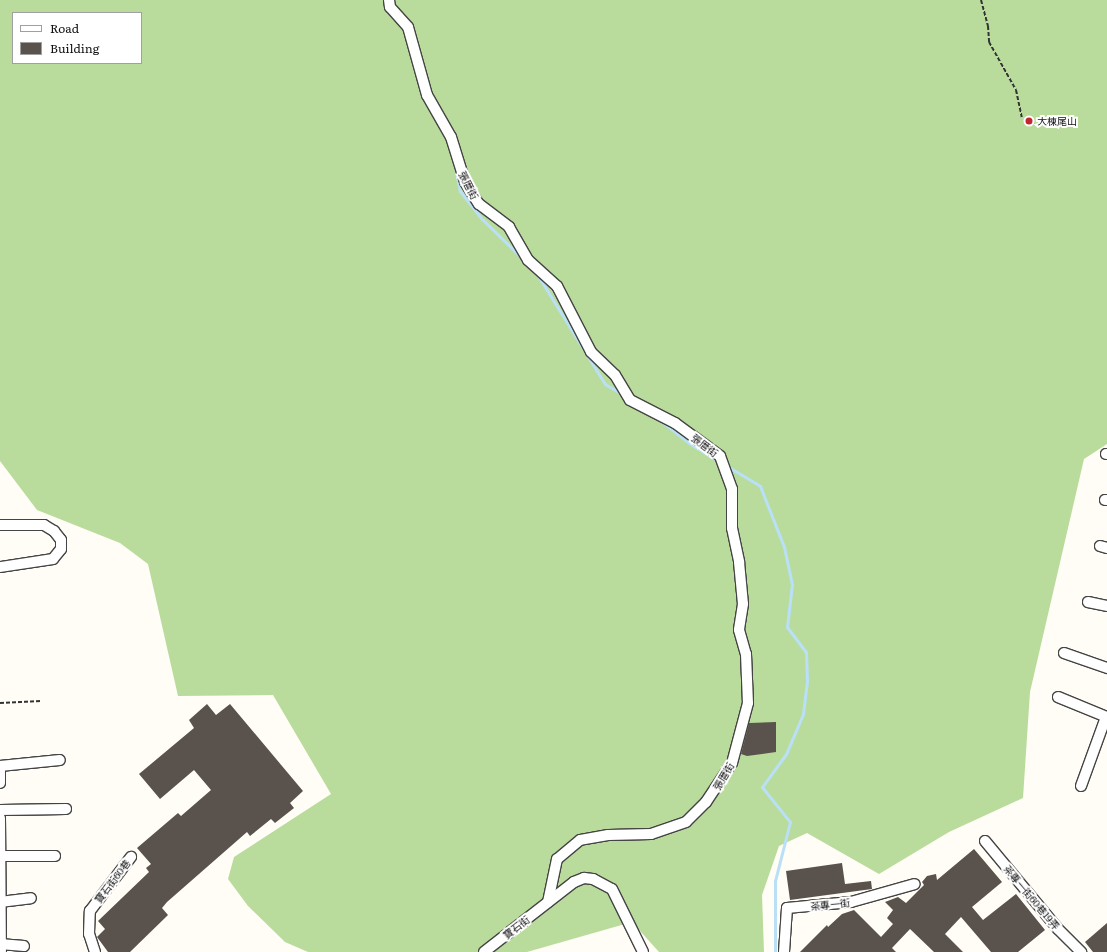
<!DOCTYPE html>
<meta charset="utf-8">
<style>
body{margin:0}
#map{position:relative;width:1107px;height:952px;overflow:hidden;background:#fffdf5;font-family:Literata,"Noto Sans TC",serif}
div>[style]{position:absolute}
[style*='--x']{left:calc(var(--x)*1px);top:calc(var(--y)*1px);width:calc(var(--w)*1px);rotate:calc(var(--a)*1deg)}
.forest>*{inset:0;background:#b9dc9c}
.stream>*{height:3px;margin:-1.5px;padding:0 1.5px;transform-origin:1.5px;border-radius:1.5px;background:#b9e0f7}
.building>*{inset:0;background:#5a524d}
.path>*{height:2px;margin-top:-1px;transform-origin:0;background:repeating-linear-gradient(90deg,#333 0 4px,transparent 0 6px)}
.roads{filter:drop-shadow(1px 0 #444) drop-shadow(-1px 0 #444) drop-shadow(0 1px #444) drop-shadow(0 -1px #444)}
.minor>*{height:10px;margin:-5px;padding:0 5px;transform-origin:5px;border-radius:5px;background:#fff}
.dots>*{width:11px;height:11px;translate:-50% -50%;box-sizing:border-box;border:2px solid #fff;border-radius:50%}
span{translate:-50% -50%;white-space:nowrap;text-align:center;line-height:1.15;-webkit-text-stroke:4px #fff;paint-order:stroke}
.poi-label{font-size:10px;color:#111}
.left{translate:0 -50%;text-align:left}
.street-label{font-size:10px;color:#111}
.legend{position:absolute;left:12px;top:12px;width:130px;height:52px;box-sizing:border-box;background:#fff;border:1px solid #a0a0a0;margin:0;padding:5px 7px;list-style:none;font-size:12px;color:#111}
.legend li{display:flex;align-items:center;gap:8px;height:20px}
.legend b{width:20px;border:1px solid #a0a0a0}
</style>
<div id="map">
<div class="forest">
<div style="clip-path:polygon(evenodd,0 0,1107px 0,1107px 444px,1084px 459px,1030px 692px,1023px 798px,949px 832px,879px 874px,807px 833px,779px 846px,762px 895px,764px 952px,659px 952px,632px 922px,527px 952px,308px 952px,285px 942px,248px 906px,228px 879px,234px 857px,331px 794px,273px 695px,178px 696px,148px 564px,120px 543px,37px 510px,0 461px,0 0,13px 13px,141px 13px,141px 63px,13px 63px,13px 13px)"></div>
</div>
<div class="stream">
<div style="--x:454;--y:161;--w:31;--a:79"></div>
<div style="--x:460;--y:191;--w:34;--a:52"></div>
<div style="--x:481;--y:218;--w:56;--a:44.3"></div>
<div style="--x:537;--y:274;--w:129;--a:58.3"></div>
<div style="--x:605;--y:384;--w:21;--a:31"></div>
<div style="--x:661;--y:421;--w:36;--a:38"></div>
<div style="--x:689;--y:443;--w:34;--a:32"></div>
<div style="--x:727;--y:466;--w:39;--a:31"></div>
<div style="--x:760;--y:486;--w:66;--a:68.5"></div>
<div style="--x:784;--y:547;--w:38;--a:78"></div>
<div style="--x:792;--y:584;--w:43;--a:96.6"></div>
<div style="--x:787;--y:627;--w:31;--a:53"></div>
<div style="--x:806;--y:652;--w:29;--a:88"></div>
<div style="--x:807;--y:681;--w:33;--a:97"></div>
<div style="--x:803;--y:714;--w:43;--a:113"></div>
<div style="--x:786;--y:754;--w:41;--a:126"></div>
<div style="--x:762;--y:787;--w:45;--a:51.3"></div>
<div style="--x:790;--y:822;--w:61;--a:104.3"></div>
<div style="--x:775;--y:881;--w:71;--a:90"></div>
</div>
<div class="building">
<div style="clip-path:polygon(207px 704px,216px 715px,230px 704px,303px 791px,290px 803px,294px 808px,275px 823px,271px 819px,250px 836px,247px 832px,167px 902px,162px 908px,168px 915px,130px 952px,108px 952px,97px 937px,105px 929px,98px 921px,149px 872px,146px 868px,151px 864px,137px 848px,178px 813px,181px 816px,211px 790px,194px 770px,160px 799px,139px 774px,194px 728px,189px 720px)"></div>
<div style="clip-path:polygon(776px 722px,776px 752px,747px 756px,741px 754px,749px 723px)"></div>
<div style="clip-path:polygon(974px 849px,1002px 882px,972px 907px,983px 920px,1016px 894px,1045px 930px,1018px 952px,991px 952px,961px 917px,945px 934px,963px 952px,934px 952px,910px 929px,892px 948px,896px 952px,800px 952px,827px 925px,828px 927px,842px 914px,854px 910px,881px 937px,893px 924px,887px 918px,893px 910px,885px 902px,898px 897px,906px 903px,924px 885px,922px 882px,927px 876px,936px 874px,937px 880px)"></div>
<div style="clip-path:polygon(842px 863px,845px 884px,871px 881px,872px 889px,790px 900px,786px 871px)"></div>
<div style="clip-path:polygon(1107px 923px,1107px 952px,1093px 952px,1085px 942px)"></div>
</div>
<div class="path">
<div style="--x:981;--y:0;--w:27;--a:75"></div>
<div style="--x:988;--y:26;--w:16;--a:86"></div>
<div style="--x:989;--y:42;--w:55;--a:60.6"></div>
<div style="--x:1016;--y:90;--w:29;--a:78"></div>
<div style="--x:0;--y:703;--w:41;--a:-2.8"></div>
</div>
<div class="roads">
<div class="minor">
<div style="--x:389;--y:0;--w:7;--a:82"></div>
<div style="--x:390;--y:7;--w:27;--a:48"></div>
<div style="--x:408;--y:27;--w:71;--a:74.4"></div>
<div style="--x:427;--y:95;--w:48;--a:60.3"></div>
<div style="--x:451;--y:137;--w:47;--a:72.7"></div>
<div style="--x:465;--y:182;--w:26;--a:58"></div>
<div style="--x:479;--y:204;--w:38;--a:37"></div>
<div style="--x:509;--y:227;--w:38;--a:60"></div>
<div style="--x:528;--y:260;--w:39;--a:42"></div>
<div style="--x:557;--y:286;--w:74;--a:62.7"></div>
<div style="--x:591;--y:352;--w:33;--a:44"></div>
<div style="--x:615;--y:375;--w:29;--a:59"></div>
<div style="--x:630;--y:400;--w:51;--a:27.1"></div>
<div style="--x:675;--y:423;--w:56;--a:36.3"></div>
<div style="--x:720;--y:456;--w:35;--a:70"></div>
<div style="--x:732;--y:489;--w:39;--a:90"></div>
<div style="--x:732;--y:528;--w:35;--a:78"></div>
<div style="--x:739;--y:562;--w:42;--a:84.6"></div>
<div style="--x:743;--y:604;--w:26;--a:99"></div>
<div style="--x:739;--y:630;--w:25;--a:74"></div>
<div style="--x:746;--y:654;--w:49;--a:87.7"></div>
<div style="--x:748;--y:703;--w:62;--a:104.9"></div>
<div style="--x:732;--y:763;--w:47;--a:123.7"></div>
<div style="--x:706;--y:802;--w:28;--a:135"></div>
<div style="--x:686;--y:822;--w:37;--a:161"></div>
<div style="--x:651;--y:834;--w:43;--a:178.7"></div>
<div style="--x:608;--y:835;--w:28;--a:170"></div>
<div style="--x:580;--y:840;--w:30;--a:140"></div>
<div style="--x:557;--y:859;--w:44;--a:101.8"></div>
<div style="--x:1106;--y:454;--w:1;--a:0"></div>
<div style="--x:1105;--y:500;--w:2;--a:0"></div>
<div style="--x:0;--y:525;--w:44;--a:0"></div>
<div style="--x:44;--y:525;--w:12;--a:31"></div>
<div style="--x:54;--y:531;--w:11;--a:52"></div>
<div style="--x:61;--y:540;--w:9;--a:90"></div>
<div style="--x:61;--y:549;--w:13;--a:129"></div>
<div style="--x:53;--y:559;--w:54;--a:171.4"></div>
<div style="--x:1100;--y:546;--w:7;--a:16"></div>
<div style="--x:1088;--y:602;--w:19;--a:12"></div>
<div style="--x:1064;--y:653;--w:46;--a:19.2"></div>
<div style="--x:1058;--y:697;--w:53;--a:22.2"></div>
<div style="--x:0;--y:766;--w:60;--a:-5.7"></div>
<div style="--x:0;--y:783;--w:17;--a:-90"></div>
<div style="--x:1081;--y:786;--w:73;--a:-70.1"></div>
<div style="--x:0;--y:810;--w:66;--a:-0.9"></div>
<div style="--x:0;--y:818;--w:134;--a:89.6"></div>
<div style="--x:985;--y:841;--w:114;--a:50.3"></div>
<div style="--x:1058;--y:929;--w:33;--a:45"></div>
<div style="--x:0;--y:856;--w:55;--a:0"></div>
<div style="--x:0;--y:902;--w:31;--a:-7"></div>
<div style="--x:0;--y:944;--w:24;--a:5"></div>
<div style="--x:95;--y:952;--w:19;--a:-108"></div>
<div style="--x:89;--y:934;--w:23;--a:-88"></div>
<div style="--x:90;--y:911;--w:68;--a:-52.8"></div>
<div style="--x:484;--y:952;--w:114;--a:-37.9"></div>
<div style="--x:574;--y:882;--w:11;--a:-22"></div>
<div style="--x:584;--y:878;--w:9;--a:6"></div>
<div style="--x:593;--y:879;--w:21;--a:28"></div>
<div style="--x:612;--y:889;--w:70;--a:63.8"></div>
<div style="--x:784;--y:952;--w:44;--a:-86.1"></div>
<div style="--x:787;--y:908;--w:64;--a:-5.4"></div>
<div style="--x:851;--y:902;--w:66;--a:-15.7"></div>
</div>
</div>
<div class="dots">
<div style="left:1029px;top:121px;background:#c4262e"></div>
</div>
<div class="poi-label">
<span class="left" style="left:1037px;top:121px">大棟尾山</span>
</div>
<div class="street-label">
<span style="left:469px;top:185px;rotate:63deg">張厝街</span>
<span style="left:705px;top:445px;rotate:37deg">張厝街</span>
<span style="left:723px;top:776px;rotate:-59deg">張厝街</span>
<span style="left:112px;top:881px;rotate:-53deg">寶石街60巷</span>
<span style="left:1032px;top:897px;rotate:50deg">茶專一街60巷19弄</span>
<span style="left:830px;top:904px;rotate:-6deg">茶專一街</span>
<span style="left:516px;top:927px;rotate:-38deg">寶石街</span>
</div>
<ul class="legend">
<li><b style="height:5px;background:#fff"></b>Road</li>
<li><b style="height:11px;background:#5a524d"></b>Building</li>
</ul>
</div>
